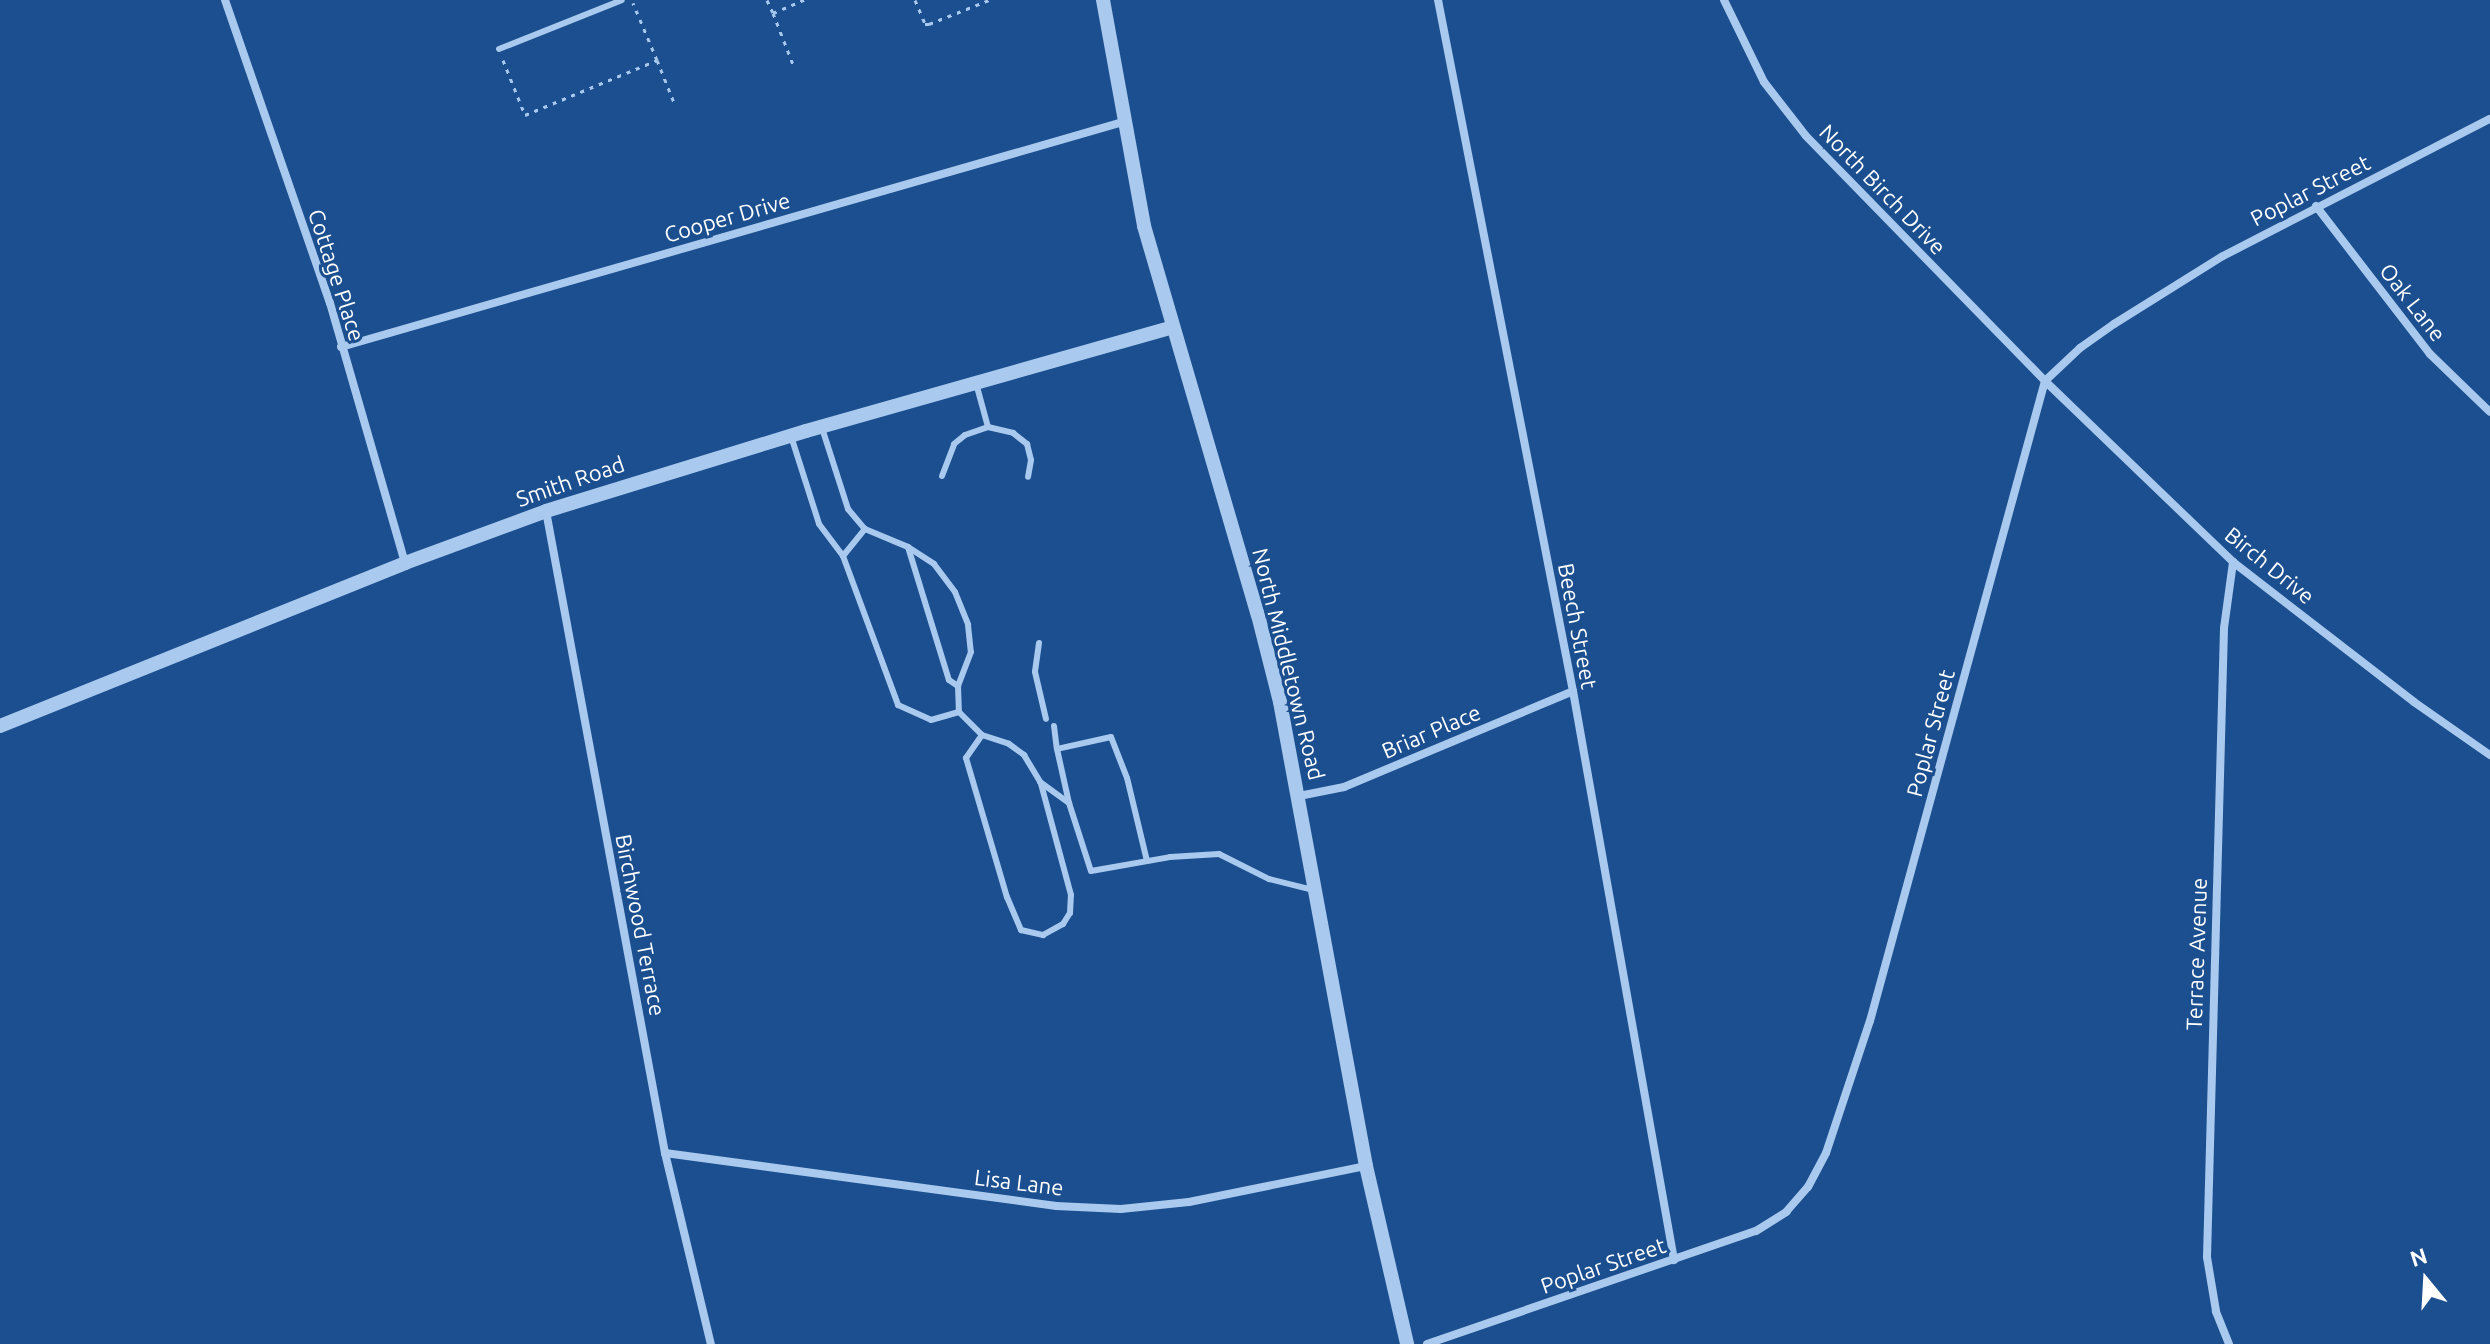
<!DOCTYPE html>
<style>
body{margin:0}
#map{position:relative;width:2490px;height:1344px;overflow:hidden;background:#1b4f8f;font-family:Ubuntu,sans-serif}
div>[style]{position:absolute}
[style*='--x']{left:calc(var(--x)*1px);top:calc(var(--y)*1px);width:calc(var(--w)*1px);rotate:calc(var(--a)*1deg)}
.path>*{height:3px;margin-top:-1.5px;transform-origin:0;background:repeating-linear-gradient(90deg,#a9c9ee 0 4px,transparent 0 10px)}
.service>*{height:6px;margin:-3px;padding:0 3px;transform-origin:3px;border-radius:3px;background:#a9c9ee}
.minor>*{height:8px;margin:-4px;padding:0 4px;transform-origin:4px;border-radius:4px;background:#a9c9ee}
.tertiary>*{height:14px;margin:-7px;padding:0 7px;transform-origin:7px;border-radius:7px;background:#a9c9ee}
span{translate:-50% -50%;white-space:nowrap;text-align:center;line-height:1.15;-webkit-text-stroke:6px #1b4f8f;paint-order:stroke}
.street-label{font-size:22px;color:#fff}
.north{position:absolute;left:2386px;top:1240px;width:80px;height:80px;-webkit-text-stroke:6px #1b4f8f;paint-order:stroke;rotate:342deg;font-size:22px;font-weight:700;line-height:32px;text-align:center;color:#fff}
.north::after{content:'';display:block;margin:auto;width:28px;height:36px;background:#fff;clip-path:polygon(50% 0,100% 100%,50% 72%,0 100%)}
</style>
<div id="map">
<div class="path">
<div style="--x:767;--y:0;--w:14;--a:65"></div>
<div style="--x:773;--y:13;--w:34;--a:-23"></div>
<div style="--x:915;--y:0;--w:26;--a:67"></div>
<div style="--x:925;--y:24;--w:4;--a:0"></div>
<div style="--x:929;--y:24;--w:65;--a:-21.8"></div>
<div style="--x:773;--y:13;--w:58;--a:68.7"></div>
<div style="--x:503;--y:60;--w:59;--a:68.2"></div>
<div style="--x:525;--y:115;--w:143;--a:-22.6"></div>
<div style="--x:657;--y:60;--w:62;--a:-112.8"></div>
<div style="--x:657;--y:60;--w:48;--a:68.2"></div>
</div>
<div class="service">
<div style="--x:499;--y:49;--w:132;--a:-21.7"></div>
<div style="--x:988;--y:427;--w:26;--a:13"></div>
<div style="--x:1013;--y:433;--w:18;--a:38"></div>
<div style="--x:1027;--y:444;--w:16;--a:76"></div>
<div style="--x:1031;--y:460;--w:17;--a:100"></div>
<div style="--x:822;--y:428;--w:85;--a:72.2"></div>
<div style="--x:848;--y:509;--w:26;--a:50"></div>
<div style="--x:865;--y:529;--w:47;--a:22.7"></div>
<div style="--x:908;--y:547;--w:31;--a:33"></div>
<div style="--x:934;--y:564;--w:35;--a:53"></div>
<div style="--x:955;--y:592;--w:35;--a:68"></div>
<div style="--x:968;--y:625;--w:27;--a:84"></div>
<div style="--x:971;--y:652;--w:36;--a:111"></div>
<div style="--x:958;--y:686;--w:26;--a:88"></div>
<div style="--x:959;--y:712;--w:33;--a:45"></div>
<div style="--x:982;--y:735;--w:28;--a:18"></div>
<div style="--x:1009;--y:744;--w:19;--a:36"></div>
<div style="--x:1024;--y:755;--w:31;--a:59"></div>
<div style="--x:1040;--y:782;--w:36;--a:36"></div>
<div style="--x:791;--y:436;--w:92;--a:72.3"></div>
<div style="--x:819;--y:524;--w:40;--a:53"></div>
<div style="--x:843;--y:556;--w:159;--a:69.7"></div>
<div style="--x:898;--y:705;--w:36;--a:24"></div>
<div style="--x:931;--y:720;--w:29;--a:-16"></div>
<div style="--x:942;--y:476;--w:34;--a:-69"></div>
<div style="--x:954;--y:444;--w:14;--a:-39"></div>
<div style="--x:965;--y:435;--w:24;--a:-19"></div>
<div style="--x:988;--y:427;--w:46;--a:-105.3"></div>
<div style="--x:908;--y:547;--w:139;--a:72.9"></div>
<div style="--x:949;--y:680;--w:11;--a:34"></div>
<div style="--x:843;--y:556;--w:35;--a:-51"></div>
<div style="--x:1039;--y:643;--w:29;--a:98"></div>
<div style="--x:1035;--y:672;--w:48;--a:76.8"></div>
<div style="--x:1054;--y:726;--w:23;--a:83"></div>
<div style="--x:982;--y:735;--w:28;--a:125"></div>
<div style="--x:966;--y:758;--w:145;--a:73.6"></div>
<div style="--x:1007;--y:897;--w:36;--a:67"></div>
<div style="--x:1021;--y:930;--w:23;--a:13"></div>
<div style="--x:1043;--y:935;--w:23;--a:-29"></div>
<div style="--x:1063;--y:924;--w:13;--a:-58"></div>
<div style="--x:1070;--y:913;--w:18;--a:-87"></div>
<div style="--x:1071;--y:895;--w:115;--a:-105.1"></div>
<div style="--x:1147;--y:861;--w:85;--a:-103.5"></div>
<div style="--x:1127;--y:778;--w:44;--a:-111.3"></div>
<div style="--x:1111;--y:737;--w:55;--a:167.5"></div>
<div style="--x:1057;--y:749;--w:55;--a:77.5"></div>
<div style="--x:1069;--y:803;--w:71;--a:72.1"></div>
<div style="--x:1091;--y:871;--w:80;--a:-10"></div>
<div style="--x:1170;--y:857;--w:49;--a:-3.5"></div>
<div style="--x:1219;--y:854;--w:56;--a:26.6"></div>
<div style="--x:1269;--y:879;--w:45;--a:14"></div>
</div>
<div class="minor">
<div style="--x:225;--y:0;--w:321;--a:70.9"></div>
<div style="--x:330;--y:303;--w:271;--a:73.9"></div>
<div style="--x:1438;--y:0;--w:704;--a:78.95"></div>
<div style="--x:1573;--y:691;--w:578;--a:79.93"></div>
<div style="--x:1724;--y:0;--w:91;--a:64"></div>
<div style="--x:1764;--y:82;--w:68;--a:52.1"></div>
<div style="--x:1806;--y:136;--w:342;--a:45.7"></div>
<div style="--x:2045;--y:381;--w:261;--a:43.9"></div>
<div style="--x:2233;--y:562;--w:229;--a:37.7"></div>
<div style="--x:2414;--y:702;--w:93;--a:34.9"></div>
<div style="--x:2316;--y:206;--w:187;--a:52.4"></div>
<div style="--x:2430;--y:354;--w:83;--a:44"></div>
<div style="--x:341;--y:347;--w:814;--a:-16.05"></div>
<div style="--x:546;--y:511;--w:653;--a:79.5"></div>
<div style="--x:665;--y:1153;--w:196;--a:76.5"></div>
<div style="--x:1299;--y:796;--w:46;--a:-11.3"></div>
<div style="--x:1344;--y:787;--w:248;--a:-22.7"></div>
<div style="--x:665;--y:1153;--w:395;--a:7.7"></div>
<div style="--x:1056;--y:1206;--w:65;--a:2.6"></div>
<div style="--x:1121;--y:1209;--w:68;--a:-5.9"></div>
<div style="--x:1189;--y:1202;--w:181;--a:-11.5"></div>
<div style="--x:1427;--y:1344;--w:348;--a:-19"></div>
<div style="--x:1756;--y:1231;--w:36;--a:-32"></div>
<div style="--x:1786;--y:1212;--w:33;--a:-49"></div>
<div style="--x:1808;--y:1187;--w:38;--a:-62"></div>
<div style="--x:1826;--y:1153;--w:139;--a:-71.6"></div>
<div style="--x:1870;--y:1021;--w:663;--a:-74.71"></div>
<div style="--x:2045;--y:381;--w:48;--a:-43.3"></div>
<div style="--x:2080;--y:348;--w:42;--a:-35.2"></div>
<div style="--x:2114;--y:324;--w:128;--a:-32"></div>
<div style="--x:2223;--y:256;--w:300;--a:-27.2"></div>
<div style="--x:2229;--y:1344;--w:35;--a:-112"></div>
<div style="--x:2216;--y:1311;--w:55;--a:-99.5"></div>
<div style="--x:2207;--y:1257;--w:629;--a:-88.45"></div>
<div style="--x:2224;--y:628;--w:67;--a:-82.2"></div>
</div>
<div class="tertiary">
<div style="--x:1103;--y:0;--w:230;--a:79.7"></div>
<div style="--x:1144;--y:226;--w:405;--a:73.7"></div>
<div style="--x:1258;--y:615;--w:90;--a:75.8"></div>
<div style="--x:1280;--y:702;--w:472;--a:79.5"></div>
<div style="--x:1366;--y:1166;--w:183;--a:77"></div>
<div style="--x:0;--y:726;--w:437;--a:-21.9"></div>
<div style="--x:405;--y:563;--w:150;--a:-20.2"></div>
<div style="--x:546;--y:511;--w:272;--a:-17.1"></div>
<div style="--x:806;--y:431;--w:379;--a:-15.8"></div>
</div>
<div class="street-label">
<span style="left:1883px;top:189px;rotate:46deg">North Birch Drive</span>
<span style="left:2310px;top:190px;rotate:-27deg">Poplar Street</span>
<span style="left:727px;top:217px;rotate:-16deg">Cooper Drive</span>
<span style="left:337px;top:275px;rotate:72deg">Cottage Place</span>
<span style="left:2413px;top:302px;rotate:52deg">Oak Lane</span>
<span style="left:570px;top:481px;rotate:-19deg">Smith Road</span>
<span style="left:2270px;top:565px;rotate:39deg">Birch Drive</span>
<span style="left:1578px;top:626px;rotate:79deg">Beech Street</span>
<span style="left:1289px;top:664px;rotate:76deg">North Middletown Road</span>
<span style="left:1431px;top:731px;rotate:-23deg">Briar Place</span>
<span style="left:1930px;top:733px;rotate:-75deg">Poplar Street</span>
<span style="left:641px;top:925px;rotate:79deg">Birchwood Terrace</span>
<span style="left:2196px;top:954px;rotate:-88deg">Terrace Avenue</span>
<span style="left:1019px;top:1182px;rotate:7deg">Lisa Lane</span>
<span style="left:1603px;top:1265px;rotate:-19deg">Poplar Street</span>
</div>
<div class="north">N</div>
</div>
